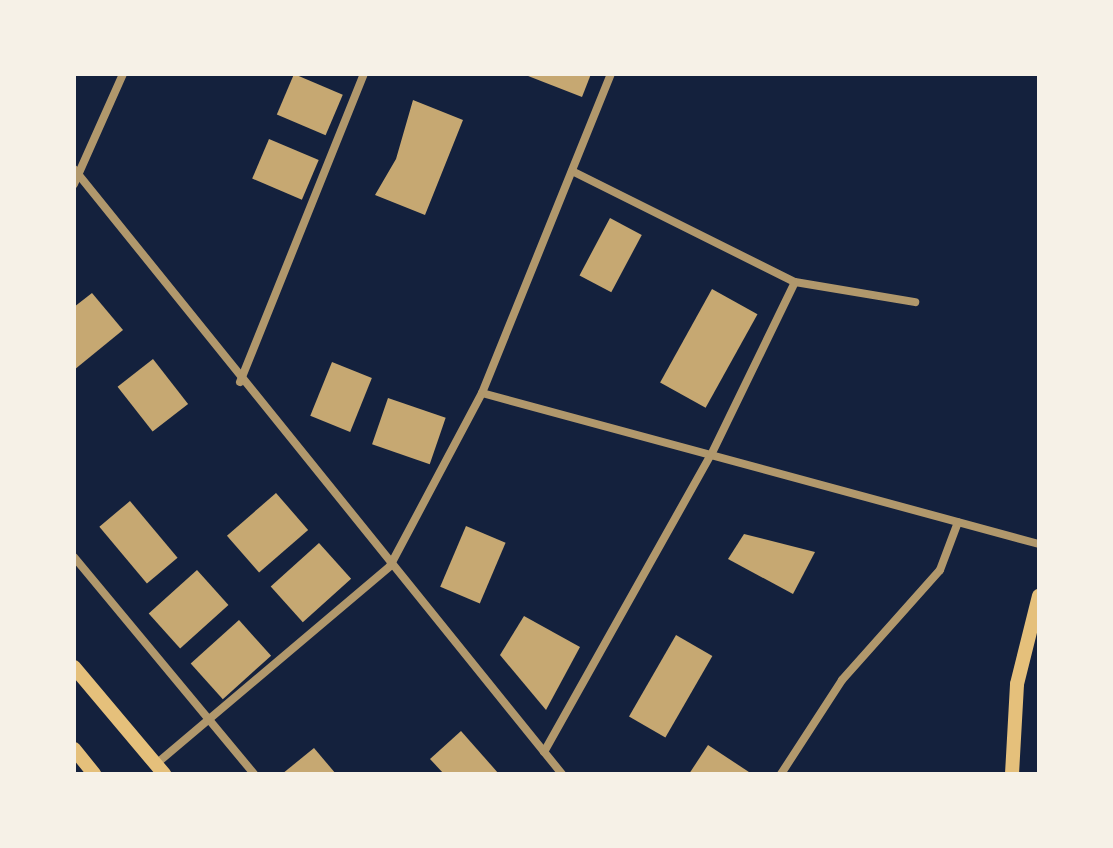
<!DOCTYPE html>
<style>
body{margin:0}
#map{position:relative;width:1113px;height:848px;overflow:hidden;background:#14213d;font-family:"Nunito Sans",sans-serif}
div>[style]{position:absolute}
[style*='--x']{left:calc(var(--x)*1px);top:calc(var(--y)*1px);width:calc(var(--w)*1px);rotate:calc(var(--a)*1deg)}
.building>*{inset:0;background:#c6a872;transform-origin:0 0}
.minor>*{height:8px;margin:-4px;padding:0 4px;transform-origin:4px;border-radius:4px;background:#b1986c}
.trunk>*{height:14px;margin:-7px;padding:0 7px;transform-origin:7px;border-radius:7px;background:#e5c07b}
span{translate:-50% -50%;white-space:nowrap;text-align:center;line-height:1.15;-webkit-text-stroke:6px #f6f1e7;paint-order:stroke}
.frame{position:absolute;inset:0;border:76px solid #f6f1e7;pointer-events:none}
</style>
<div id="map">
<div class="building">
<div style="left:294px;top:74px;width:53px;height:44px;rotate:23deg"></div>
<div style="clip-path:polygon(523px 74px,591px 74px,582px 97px)"></div>
<div style="clip-path:polygon(413px 100px,463px 120px,425px 215px,375px 195px,396px 159px)"></div>
<div style="left:269px;top:139px;width:54px;height:43px;rotate:23deg"></div>
<div style="left:610px;top:218px;width:36px;height:65px;rotate:28deg"></div>
<div style="left:712px;top:289px;width:52px;height:107px;rotate:29deg"></div>
<div style="clip-path:polygon(92px 293px,123px 330px,74px 370px,74px 307px)"></div>
<div style="left:153px;top:359px;width:57px;height:45px;rotate:52deg"></div>
<div style="left:332px;top:362px;width:43px;height:58px;rotate:22deg"></div>
<div style="left:388px;top:398px;width:61px;height:49px;rotate:19deg"></div>
<div style="left:276px;top:493px;width:49px;height:65px;rotate:49deg"></div>
<div style="left:130px;top:501px;width:74px;height:40px;rotate:50deg"></div>
<div style="left:466px;top:526px;width:43px;height:66px;rotate:23deg"></div>
<div style="clip-path:polygon(744px 534px,815px 552px,793px 594px,728px 559px)"></div>
<div style="left:319px;top:543px;width:48px;height:65px;rotate:48deg"></div>
<div style="left:197px;top:570px;width:47px;height:65px;rotate:48deg"></div>
<div style="clip-path:polygon(524px 616px,580px 647px,546px 710px,500px 655px)"></div>
<div style="left:239px;top:620px;width:48px;height:65px;rotate:48deg"></div>
<div style="left:676px;top:635px;width:42px;height:94px;rotate:30deg"></div>
<div style="clip-path:polygon(461px 731px,499px 774px,444px 774px,430px 759px)"></div>
<div style="clip-path:polygon(708px 745px,752px 774px,689px 774px)"></div>
<div style="clip-path:polygon(314px 748px,336px 774px,282px 774px)"></div>
</div>
<div class="minor">
<div style="--x:74;--y:169;--w:777;--a:51.11"></div>
<div style="--x:572;--y:171;--w:249;--a:26.5"></div>
<div style="--x:795;--y:282;--w:122;--a:9.5"></div>
<div style="--x:74;--y:184;--w:120;--a:-66"></div>
<div style="--x:240;--y:382;--w:332;--a:-68.1"></div>
<div style="--x:482;--y:393;--w:577;--a:15.17"></div>
<div style="--x:74;--y:557;--w:282;--a:50.3"></div>
<div style="--x:544;--y:752;--w:341;--a:-60.7"></div>
<div style="--x:711;--y:455;--w:192;--a:-64.1"></div>
<div style="--x:156;--y:764;--w:307;--a:-40.2"></div>
<div style="--x:390;--y:566;--w:196;--a:-62"></div>
<div style="--x:482;--y:393;--w:344;--a:-68"></div>
<div style="--x:781;--y:774;--w:112;--a:-57"></div>
<div style="--x:842;--y:680;--w:147;--a:-48.3"></div>
<div style="--x:940;--y:570;--w:51;--a:-69.4"></div>
</div>
<div class="trunk">
<div style="--x:74;--y:667;--w:140;--a:49.9"></div>
<div style="--x:74;--y:749;--w:32;--a:51"></div>
<div style="--x:1012;--y:774;--w:90;--a:-86.8"></div>
<div style="--x:1017;--y:684;--w:91;--a:-76"></div>
</div>
<div class="frame"></div>
</div>
